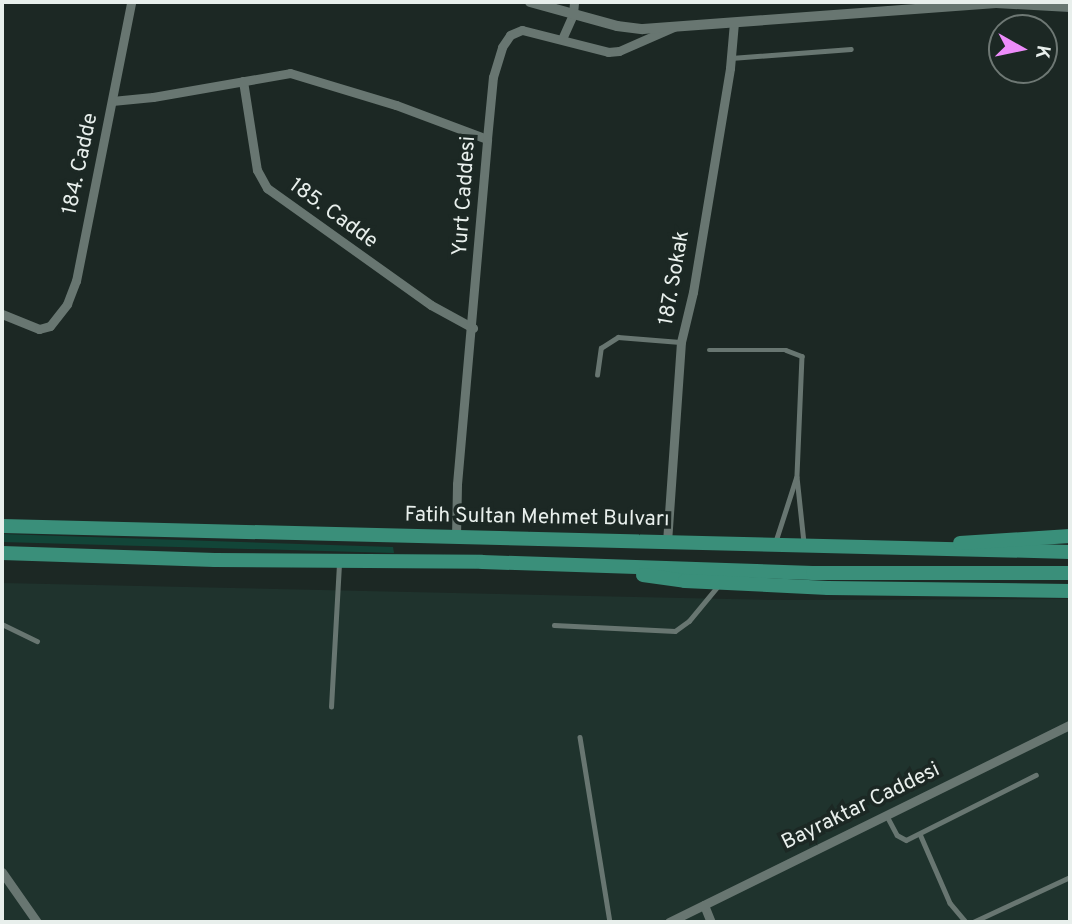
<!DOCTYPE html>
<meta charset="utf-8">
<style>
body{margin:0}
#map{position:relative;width:1072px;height:924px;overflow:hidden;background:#1c2824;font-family:Overpass,sans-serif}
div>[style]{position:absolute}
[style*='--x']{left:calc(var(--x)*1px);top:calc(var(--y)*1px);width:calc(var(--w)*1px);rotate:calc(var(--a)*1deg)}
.built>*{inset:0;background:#1f332d}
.green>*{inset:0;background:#124538}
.service>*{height:4.5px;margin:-2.25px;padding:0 2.25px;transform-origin:2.25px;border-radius:2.25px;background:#687671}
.minor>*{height:9px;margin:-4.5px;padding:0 4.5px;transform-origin:4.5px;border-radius:4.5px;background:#687671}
.tertiary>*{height:10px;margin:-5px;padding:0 5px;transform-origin:5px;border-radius:5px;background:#687671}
.trunk>*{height:14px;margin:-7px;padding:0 7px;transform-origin:7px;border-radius:7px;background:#3a8f7a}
span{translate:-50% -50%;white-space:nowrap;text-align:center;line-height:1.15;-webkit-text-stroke:7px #1c2824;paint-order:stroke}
.street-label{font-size:21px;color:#e8efec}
.frame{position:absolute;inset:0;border:4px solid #e8efec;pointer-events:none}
.north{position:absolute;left:988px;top:14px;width:70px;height:70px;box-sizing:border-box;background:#1c2824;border:2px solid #6e7874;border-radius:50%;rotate:99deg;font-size:19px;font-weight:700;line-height:28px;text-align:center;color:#e8efec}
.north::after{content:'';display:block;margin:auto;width:24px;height:32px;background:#ed8cfa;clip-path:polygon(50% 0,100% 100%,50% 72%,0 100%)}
</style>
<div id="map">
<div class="built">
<div style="clip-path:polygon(2px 583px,772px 600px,1070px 599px,1070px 922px,2px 922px)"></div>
</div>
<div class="green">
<div style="clip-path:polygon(2px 534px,393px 547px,394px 553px,2px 542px)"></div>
</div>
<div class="service">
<div style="--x:731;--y:58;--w:120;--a:-4.3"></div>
<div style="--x:709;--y:350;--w:77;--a:0"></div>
<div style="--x:786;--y:350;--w:17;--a:21"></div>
<div style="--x:802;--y:356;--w:121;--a:92.4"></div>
<div style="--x:797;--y:477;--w:66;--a:83.9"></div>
<div style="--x:597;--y:375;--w:27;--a:-82"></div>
<div style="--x:601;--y:348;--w:20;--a:-33"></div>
<div style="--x:618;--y:337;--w:62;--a:4.6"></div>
<div style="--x:775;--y:543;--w:68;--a:-72.1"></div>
<div style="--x:2;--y:624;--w:39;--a:26"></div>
<div style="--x:554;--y:625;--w:121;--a:2.8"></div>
<div style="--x:675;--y:631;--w:17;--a:-36"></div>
<div style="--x:689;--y:621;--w:44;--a:-50.5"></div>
<div style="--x:331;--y:707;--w:145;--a:-86.8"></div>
<div style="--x:580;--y:737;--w:187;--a:80.8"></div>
<div style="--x:887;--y:816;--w:21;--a:62"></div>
<div style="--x:897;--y:835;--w:10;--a:29"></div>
<div style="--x:906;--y:840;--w:145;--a:-26.6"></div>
<div style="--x:920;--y:834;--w:75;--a:66.5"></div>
<div style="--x:950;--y:903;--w:25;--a:50"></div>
<div style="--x:973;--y:922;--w:107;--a:-24.9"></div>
</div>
<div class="minor">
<div style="--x:562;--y:39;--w:27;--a:-66"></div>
<div style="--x:573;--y:14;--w:12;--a:-85"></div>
<div style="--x:243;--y:81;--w:90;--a:81.1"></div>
<div style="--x:257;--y:170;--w:21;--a:61"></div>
<div style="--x:267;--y:188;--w:201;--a:35.5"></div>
<div style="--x:431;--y:305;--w:48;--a:28.7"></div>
<div style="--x:112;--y:101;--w:41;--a:-5.6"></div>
<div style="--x:153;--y:97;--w:139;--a:-9.9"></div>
<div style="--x:290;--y:73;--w:111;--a:16.8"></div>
<div style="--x:396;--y:105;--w:97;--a:20.5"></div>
<div style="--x:2;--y:314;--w:40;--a:22"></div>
<div style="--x:39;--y:329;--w:11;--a:-15"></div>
<div style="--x:50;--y:326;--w:28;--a:-52"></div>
<div style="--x:67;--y:304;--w:25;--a:-69"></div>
<div style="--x:76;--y:281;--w:284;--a:-78.8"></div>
<div style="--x:456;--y:537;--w:53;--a:-88.9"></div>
<div style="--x:457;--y:484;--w:346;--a:-85"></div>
<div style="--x:487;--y:139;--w:62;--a:-84.5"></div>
<div style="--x:493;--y:77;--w:31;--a:-73"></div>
<div style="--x:502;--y:47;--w:14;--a:-56"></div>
<div style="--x:510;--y:35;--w:13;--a:-23"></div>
<div style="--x:522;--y:30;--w:89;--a:14.3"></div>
<div style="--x:608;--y:52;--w:11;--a:-5"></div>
<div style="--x:619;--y:51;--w:60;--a:-23.6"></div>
<div style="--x:667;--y:542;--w:200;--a:-86"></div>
<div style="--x:681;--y:342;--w:51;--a:-76.5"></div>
<div style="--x:693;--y:292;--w:227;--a:-80.6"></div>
<div style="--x:730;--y:68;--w:46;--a:-85"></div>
<div style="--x:2;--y:872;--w:61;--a:55"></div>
<div style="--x:704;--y:905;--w:18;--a:68"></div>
<div style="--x:669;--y:922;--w:447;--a:-26.2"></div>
</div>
<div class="tertiary">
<div style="--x:530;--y:2;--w:90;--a:15.4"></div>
<div style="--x:617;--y:26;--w:26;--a:7"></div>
<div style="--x:643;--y:29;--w:354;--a:-4.2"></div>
<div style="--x:996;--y:3;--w:74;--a:3.1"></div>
</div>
<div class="trunk">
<div style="--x:2;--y:526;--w:1068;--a:1.39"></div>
<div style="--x:960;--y:543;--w:110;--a:-3.6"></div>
<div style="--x:2;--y:553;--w:213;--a:1.9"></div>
<div style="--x:215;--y:560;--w:267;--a:0.4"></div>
<div style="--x:482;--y:562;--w:331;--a:1.9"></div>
<div style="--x:813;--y:573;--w:257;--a:0"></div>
<div style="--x:643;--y:575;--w:42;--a:8.1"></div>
<div style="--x:685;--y:581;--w:143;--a:2.8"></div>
<div style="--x:828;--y:588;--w:242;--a:0.7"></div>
</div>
<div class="street-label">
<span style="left:81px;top:164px;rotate:-78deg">184. Cadde</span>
<span style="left:465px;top:196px;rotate:-86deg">Yurt Caddesi</span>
<span style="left:333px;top:214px;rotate:36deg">185. Cadde</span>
<span style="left:675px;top:278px;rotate:-80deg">187. Sokak</span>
<span style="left:537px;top:518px;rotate:1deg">Fatih Sultan Mehmet Bulvarı</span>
<span style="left:861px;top:807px;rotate:-26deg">Bayraktar Caddesi</span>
</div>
<div class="frame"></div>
<div class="north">K</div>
</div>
